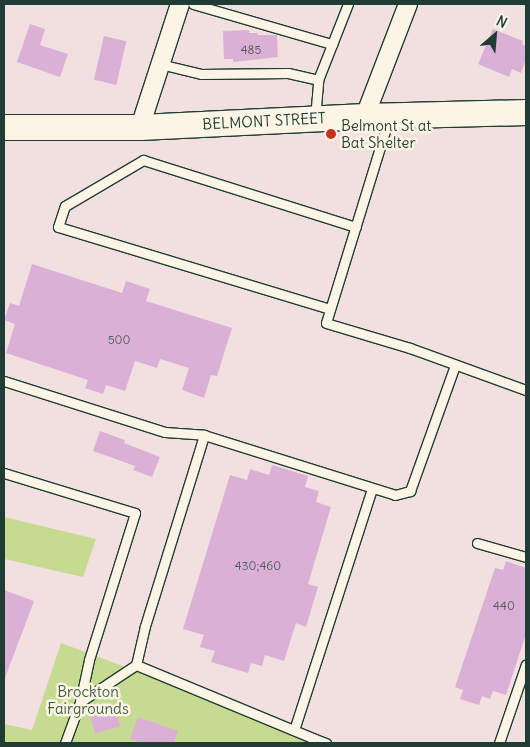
<!DOCTYPE html>
<style>
body{margin:0}
#map{position:relative;width:530px;height:747px;overflow:hidden;background:#f2e0e0;font-family:Delius,sans-serif}
div>[style]{position:absolute}
[style*='--x']{left:calc(var(--x)*1px);top:calc(var(--y)*1px);width:calc(var(--w)*1px);rotate:calc(var(--a)*1deg)}
.green>*{inset:0;background:#c6db91}
.building>*{inset:0;background:#dbb0d6;transform-origin:0 0}
.roads{filter:drop-shadow(1px 0 #1f3d34) drop-shadow(-1px 0 #1f3d34) drop-shadow(0 1px #1f3d34) drop-shadow(0 -1px #1f3d34)}
.service>*{height:9px;margin:-4.5px;padding:0 4.5px;transform-origin:4.5px;border-radius:4.5px;background:#fcf5e5}
.minor>*{height:18px;margin:-9px;padding:0 9px;transform-origin:9px;border-radius:9px;background:#fcf5e5}
.secondary>*{height:25px;margin:-12.5px;padding:0 12.5px;transform-origin:12.5px;border-radius:12.5px;background:#fcf5e5}
.dots>*{width:14px;height:14px;translate:-50% -50%;box-sizing:border-box;border:2px solid #fcf5e5;border-radius:50%}
span{translate:-50% -50%;white-space:nowrap;text-align:center;line-height:1.15;-webkit-text-stroke:5px #fcf5e5;paint-order:stroke}
.number-label{font-size:12px;color:#4e5a5c}
.number-label span{-webkit-text-stroke-width:0}
.street-label{font-size:15px;color:#1f3d34}
.poi-label{font-size:15px;color:#1f3d34}
.left{translate:0 -50%;text-align:left}
.park-label{font-size:15px;color:#405d47}
.frame{position:absolute;inset:0;border:5px solid #1f3d34;pointer-events:none}
.north{position:absolute;left:470px;top:10px;width:50px;height:50px;-webkit-text-stroke:4px #fcf5e5;paint-order:stroke;rotate:27deg;font-size:14px;font-weight:700;line-height:20px;text-align:center;color:#1f3d34}
.north::after{content:'';display:block;margin:auto;width:18px;height:22px;background:#1f3d34;clip-path:polygon(50% 0,100% 100%,50% 72%,0 100%)}
</style>
<div id="map">
<div class="green">
<div style="clip-path:polygon(4px 517px,96px 539px,83px 577px,4px 559px)"></div>
<div style="clip-path:polygon(61px 643px,262px 718px,327px 743px,4px 743px,4px 724px,32px 730px)"></div>
</div>
<div class="building">
<div style="clip-path:polygon(30px 24px,45px 29px,40px 45px,68px 54px,60px 77px,17px 62px)"></div>
<div style="clip-path:polygon(493px 29px,523px 41px,522px 44px,526px 46px,526px 59px,521px 73px,512px 69px,509px 77px,478px 64px)"></div>
<div style="clip-path:polygon(249px 30px,249px 33px,257px 33px,258px 35px,277px 35px,278px 57px,233px 62px,233px 59px,224px 59px,223px 31px)"></div>
<div style="left:104px;top:36px;width:23px;height:45px;rotate:13deg"></div>
<div style="clip-path:polygon(32px 264px,122px 293px,126px 281px,150px 289px,146px 301px,232px 328px,217px 376px,211px 375px,204px 398px,182px 390px,189px 368px,160px 359px,157px 368px,135px 361px,125px 391px,106px 385px,103px 394px,85px 388px,88px 380px,6px 353px,15px 324px,4px 320px,10px 303px,19px 306px)"></div>
<div style="clip-path:polygon(100px 431px,125px 440px,124px 443px,160px 457px,152px 477px,133px 470px,135px 466px,93px 451px)"></div>
<div style="clip-path:polygon(272px 465px,308px 476px,305px 487px,319px 491px,316px 502px,331px 507px,308px 584px,318px 587px,306px 627px,296px 623px,284px 661px,265px 655px,262px 666px,251px 663px,248px 673px,211px 662px,215px 651px,200px 647px,204px 635px,183px 629px,230px 475px,247px 480px,250px 469px,269px 475px)"></div>
<div style="clip-path:polygon(506px 561px,526px 568px,526px 634px,506px 695px,493px 691px,490px 699px,482px 696px,479px 705px,460px 699px,463px 690px,455px 687px,495px 568px,503px 570px)"></div>
<div style="clip-path:polygon(4px 590px,34px 601px,5px 678px,4px 678px)"></div>
<div style="left:115px;top:708px;width:19px;height:26px;rotate:74deg"></div>
<div style="clip-path:polygon(138px 717px,178px 731px,174px 743px,141px 743px,130px 739px)"></div>
</div>
<div class="roads">
<div class="service">
<div style="--x:193;--y:4;--w:145;--a:16.1"></div>
<div style="--x:160;--y:64;--w:42;--a:13.7"></div>
<div style="--x:201;--y:74;--w:87;--a:-0.7"></div>
<div style="--x:288;--y:73;--w:31;--a:13"></div>
<div style="--x:315;--y:118;--w:38;--a:-85"></div>
<div style="--x:318;--y:80;--w:82;--a:-68.5"></div>
<div style="--x:389;--y:118;--w:214;--a:107.1"></div>
<div style="--x:326;--y:323;--w:88;--a:16.6"></div>
<div style="--x:410;--y:348;--w:123;--a:19.9"></div>
<div style="--x:330;--y:309;--w:284;--a:-163.2"></div>
<div style="--x:58;--y:227;--w:22;--a:-72"></div>
<div style="--x:65;--y:206;--w:91;--a:-30.5"></div>
<div style="--x:143;--y:160;--w:223;--a:17.5"></div>
<div style="--x:4;--y:381;--w:169;--a:17.6"></div>
<div style="--x:165;--y:432;--w:39;--a:4"></div>
<div style="--x:4;--y:473;--w:137;--a:17"></div>
<div style="--x:135;--y:513;--w:154;--a:107.4"></div>
<div style="--x:89;--y:660;--w:43;--a:102.1"></div>
<div style="--x:477;--y:543;--w:51;--a:15.9"></div>
<div style="--x:294;--y:730;--w:254;--a:-72.1"></div>
<div style="--x:315;--y:739;--w:194;--a:-157.5"></div>
<div style="--x:136;--y:665;--w:40;--a:-77"></div>
<div style="--x:145;--y:626;--w:200;--a:-72.8"></div>
<div style="--x:204;--y:435;--w:200;--a:17.4"></div>
<div style="--x:395;--y:495;--w:16;--a:-15"></div>
<div style="--x:410;--y:491;--w:134;--a:-70.3"></div>
<div style="--x:65;--y:743;--w:44;--a:-69.9"></div>
<div style="--x:80;--y:702;--w:67;--a:-33.5"></div>
<div style="--x:313;--y:743;--w:4;--a:-63"></div>
<div style="--x:315;--y:739;--w:12;--a:20"></div>
<div style="--x:499;--y:743;--w:83;--a:-71.1"></div>
</div>
<div class="minor">
<div style="--x:365;--y:116;--w:120;--a:-69"></div>
<div style="--x:140;--y:127;--w:129;--a:-72"></div>
</div>
<div class="secondary">
<div style="--x:4;--y:127;--w:136;--a:0"></div>
<div style="--x:140;--y:127;--w:225;--a:-2.8"></div>
<div style="--x:365;--y:116;--w:161;--a:-1.4"></div>
</div>
</div>
<div class="dots">
<div style="left:331px;top:134px;background:#c8321e"></div>
</div>
<div class="number-label">
<span style="left:251px;top:50px">485</span>
<span style="left:119px;top:340px">500</span>
<span style="left:258px;top:566px">430;460</span>
<span style="left:504px;top:606px">440</span>
</div>
<div class="street-label">
<span style="left:264px;top:121px;rotate:-3deg">BELMONT STREET</span>
</div>
<div class="poi-label">
<span class="left" style="left:341px;top:134px">Belmont St at<br>Bat Shelter</span>
</div>
<div class="park-label">
<span style="left:88px;top:700px">Brockton<br>Fairgrounds</span>
</div>
<div class="frame"></div>
<div class="north">N</div>
</div>
